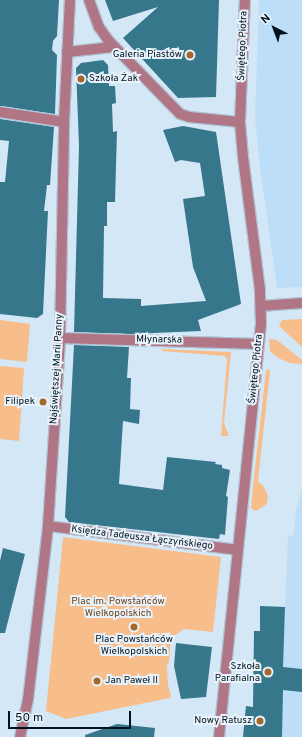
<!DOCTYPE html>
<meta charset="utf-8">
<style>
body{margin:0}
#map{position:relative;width:302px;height:737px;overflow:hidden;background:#d4e7f7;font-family:Overpass,sans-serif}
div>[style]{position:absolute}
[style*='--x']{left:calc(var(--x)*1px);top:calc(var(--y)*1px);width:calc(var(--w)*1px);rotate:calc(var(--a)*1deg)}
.built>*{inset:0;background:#bddef8}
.green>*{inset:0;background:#f7be8c}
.building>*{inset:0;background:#36778c}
.roads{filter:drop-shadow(1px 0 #b2c5d5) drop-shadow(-1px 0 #b2c5d5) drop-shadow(0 1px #b2c5d5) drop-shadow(0 -1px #b2c5d5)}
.minor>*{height:10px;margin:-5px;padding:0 5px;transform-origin:5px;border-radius:5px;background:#b07685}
.dots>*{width:11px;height:11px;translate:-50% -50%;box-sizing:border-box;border:2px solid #e9f3fb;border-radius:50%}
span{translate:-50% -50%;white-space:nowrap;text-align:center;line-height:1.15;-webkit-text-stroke:4px #e9f3fb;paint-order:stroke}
.street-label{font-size:10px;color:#021320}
.poi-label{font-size:10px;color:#021320}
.right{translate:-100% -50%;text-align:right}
.left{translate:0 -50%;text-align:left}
.park-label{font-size:10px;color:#6b4219}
.north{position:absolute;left:254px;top:8px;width:40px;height:40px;-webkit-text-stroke:3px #e9f3fb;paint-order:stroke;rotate:318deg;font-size:11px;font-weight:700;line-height:16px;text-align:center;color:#021320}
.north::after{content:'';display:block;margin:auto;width:14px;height:18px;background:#021320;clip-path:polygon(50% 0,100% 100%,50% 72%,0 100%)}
.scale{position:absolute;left:8px;top:711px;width:123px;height:18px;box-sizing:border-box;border:2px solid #021320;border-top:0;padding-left:5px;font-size:12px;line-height:14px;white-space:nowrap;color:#021320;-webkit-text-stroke:3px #e9f3fb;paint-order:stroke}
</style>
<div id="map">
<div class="built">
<div style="clip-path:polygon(259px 0,302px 0,302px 287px,277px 288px,260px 167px,255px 118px)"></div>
<div style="clip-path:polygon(302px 488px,302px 737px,243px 737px,246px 706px,253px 707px,254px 631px,260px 631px,260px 606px,285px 607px,288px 534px,293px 537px,296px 511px)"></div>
</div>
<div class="green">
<div style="clip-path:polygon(302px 319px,302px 347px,279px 326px,282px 320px)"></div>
<div style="clip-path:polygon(0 320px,30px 324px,27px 362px,0 359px)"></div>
<div style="clip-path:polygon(269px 339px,277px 340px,302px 360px,302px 364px,290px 363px,278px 358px,270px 351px)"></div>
<div style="clip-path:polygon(162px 349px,231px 352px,224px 423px,229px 436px,221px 436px,227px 359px,225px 356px,162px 351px)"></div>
<div style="clip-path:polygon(0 366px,24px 368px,19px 441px,0 439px)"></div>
<div style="clip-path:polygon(268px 369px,270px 371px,258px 481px,264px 487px,268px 496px,267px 503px,264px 506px,256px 511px,252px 509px,251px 507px,253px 485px,266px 371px)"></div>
<div style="clip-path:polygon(63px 537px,221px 557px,213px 632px,184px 629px,171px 638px,169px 662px,167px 665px,168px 685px,171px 696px,170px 698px,66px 719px,46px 711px)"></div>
</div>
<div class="building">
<div style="clip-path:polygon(0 0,59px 0,57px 36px,53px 41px,52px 50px,57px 55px,55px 114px,0 106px)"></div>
<div style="clip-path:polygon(105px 0,219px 0,216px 97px,178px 98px,123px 38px,158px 7px,113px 21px)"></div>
<div style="clip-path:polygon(103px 60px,108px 65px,109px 86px,115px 86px,116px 103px,112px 104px,113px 132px,117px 131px,115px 202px,107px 202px,107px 226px,104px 226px,103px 298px,141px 299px,141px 306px,206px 301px,193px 267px,183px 199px,205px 196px,200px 163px,181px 160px,175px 162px,163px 130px,183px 126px,216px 132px,241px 304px,198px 320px,201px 331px,130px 334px,74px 332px,79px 146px,76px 68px,81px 63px)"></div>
<div style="clip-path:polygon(0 119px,54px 127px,50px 185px,47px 185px,44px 211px,48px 211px,43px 314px,37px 318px,0 314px,0 182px,5px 182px,9px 141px,0 140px)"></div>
<div style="clip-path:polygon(74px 345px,129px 347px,127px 378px,131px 378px,130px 409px,140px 410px,139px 424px,123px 421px,119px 484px,163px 490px,167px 457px,216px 462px,215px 464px,222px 465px,222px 468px,230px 470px,226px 496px,228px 497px,225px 535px,220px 534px,219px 539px,69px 522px,65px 517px)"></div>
<div style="clip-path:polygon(3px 548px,25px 554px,5px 633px,0 633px,0 561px)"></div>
<div style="clip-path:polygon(260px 606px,285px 607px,283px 667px,302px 669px,302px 692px,283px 690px,282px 737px,243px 737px,246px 706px,253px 707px,254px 631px,260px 631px)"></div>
<div style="clip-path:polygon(176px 643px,212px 647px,206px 697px,181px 699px,174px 666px)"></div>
<div style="clip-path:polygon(117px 724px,155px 728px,154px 737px,85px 737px,85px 735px)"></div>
</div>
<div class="roads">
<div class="minor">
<div style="--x:89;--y:0;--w:29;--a:70"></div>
<div style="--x:99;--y:27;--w:16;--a:55"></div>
<div style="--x:108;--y:40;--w:103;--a:45.8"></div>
<div style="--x:180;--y:114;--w:9;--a:18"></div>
<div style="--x:189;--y:117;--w:51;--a:5.6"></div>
<div style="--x:67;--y:52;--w:46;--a:-6.2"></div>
<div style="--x:0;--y:112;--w:65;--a:8.9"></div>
<div style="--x:261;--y:306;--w:41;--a:-4.2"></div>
<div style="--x:60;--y:338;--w:199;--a:1.7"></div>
<div style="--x:48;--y:526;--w:191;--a:7.2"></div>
<div style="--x:20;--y:737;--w:38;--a:-78"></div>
<div style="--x:28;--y:700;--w:175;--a:-83.4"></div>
<div style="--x:48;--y:526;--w:188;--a:-86.3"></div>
<div style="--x:60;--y:338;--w:216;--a:-88.9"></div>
<div style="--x:64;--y:122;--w:122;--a:-87.2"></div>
<div style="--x:219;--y:737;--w:416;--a:-84.2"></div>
<div style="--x:261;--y:323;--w:33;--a:-92"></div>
<div style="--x:260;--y:290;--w:134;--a:-97.3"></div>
<div style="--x:243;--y:157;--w:35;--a:-95"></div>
<div style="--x:240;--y:122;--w:122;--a:-87.7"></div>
</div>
</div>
<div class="dots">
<div style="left:190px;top:55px;background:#a5682c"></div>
<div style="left:81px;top:79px;background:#a5682c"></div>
<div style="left:43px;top:402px;background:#a5682c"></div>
<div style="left:134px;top:627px;background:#a5682c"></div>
<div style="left:268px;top:672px;background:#a5682c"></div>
<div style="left:97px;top:681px;background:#a5682c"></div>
<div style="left:260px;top:721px;background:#a5682c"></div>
</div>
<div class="street-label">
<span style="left:243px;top:46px;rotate:-88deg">Świętego Piotra</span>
<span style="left:159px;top:340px;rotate:1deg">Młynarska</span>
<span style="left:57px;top:369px;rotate:-87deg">Najświętszej Marii Panny</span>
<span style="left:256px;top:369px;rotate:-84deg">Świętego Piotra</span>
<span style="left:142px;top:538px;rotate:7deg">Księdza Tadeusza Łączyńskiego</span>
</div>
<div class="poi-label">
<span class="right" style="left:182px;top:55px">Galeria Piastów</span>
<span class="left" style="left:89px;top:79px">Szkoła Żak</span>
<span class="right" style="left:35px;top:402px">Filipek</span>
<span style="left:134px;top:645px">Plac Powstańców<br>Wielkopolskich</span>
<span class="right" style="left:260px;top:672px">Szkoła<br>Parafialna</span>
<span class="left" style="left:105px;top:681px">Jan Paweł II</span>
<span class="right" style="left:252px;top:721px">Nowy Ratusz</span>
</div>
<div class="park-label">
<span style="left:118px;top:607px">Plac im. Powstańców<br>Wielkopolskich</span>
</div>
<div class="north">N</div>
<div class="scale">50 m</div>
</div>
